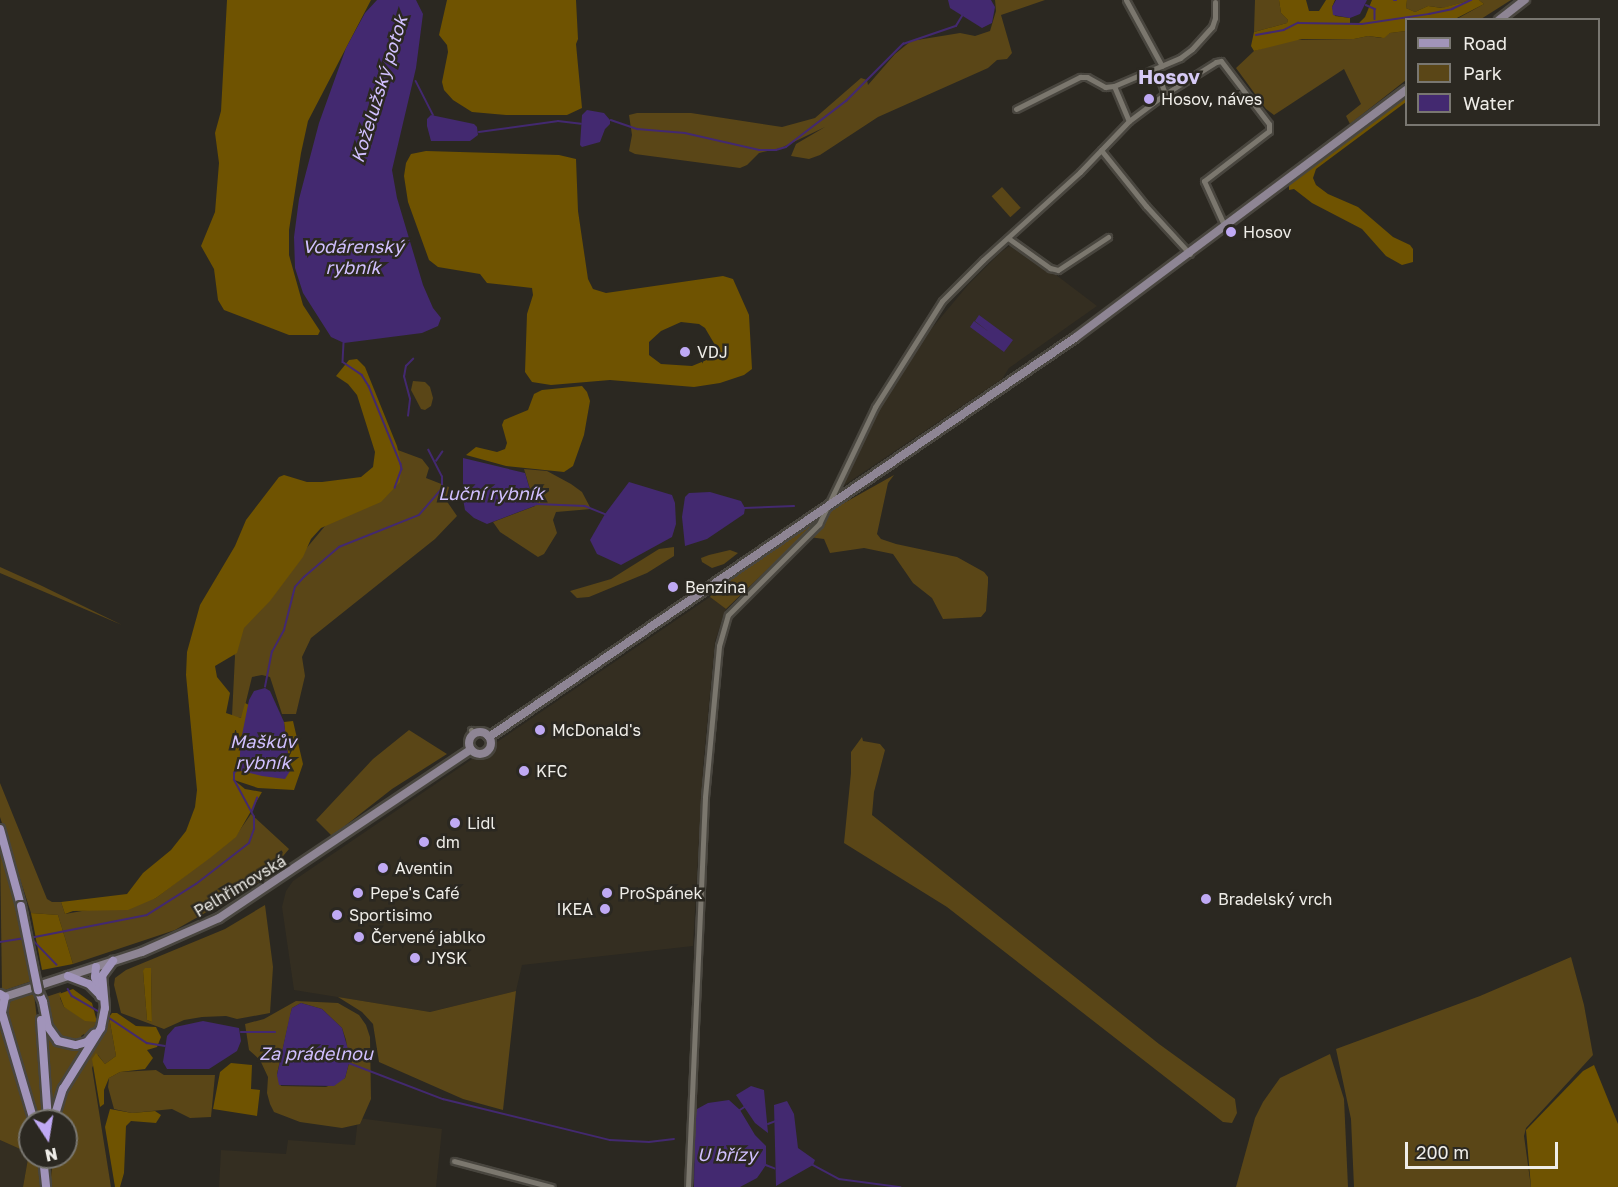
<!DOCTYPE html>
<meta charset="utf-8">
<style>
body{margin:0}
#map{position:relative;width:1618px;height:1187px;overflow:hidden;background:#2b2821;font-family:"Golos Text",sans-serif}
div>[style]{position:absolute}
[style*='--x']{left:calc(var(--x)*1px);top:calc(var(--y)*1px);width:calc(var(--w)*1px);rotate:calc(var(--a)*1deg)}
.built>*{inset:0;background:#342e21}
.green>*{inset:0;background:#5a4617;transform-origin:0 0}
.forest>*{inset:0;background:#6f5301}
.water>*{inset:0;background:#432970}
.stream>*{height:1.5px;margin:-0.75px;padding:0 0.75px;transform-origin:0.75px;border-radius:0.75px;background:#432970}
.roads{filter:drop-shadow(2px 0 #49463f) drop-shadow(-2px 0 #49463f) drop-shadow(0 2px #49463f) drop-shadow(0 -2px #49463f)}
.minor>*{height:5px;margin:-2.5px;padding:0 2.5px;transform-origin:2.5px;border-radius:2.5px;background:#7b776e}
.secondary>*{height:8px;margin:-4px;padding:0 4px;transform-origin:4px;border-radius:4px;background:#8e8594}
.secondary>.ring{margin:-4px;padding:0;box-sizing:content-box;background:none;border:8px solid #8e8594;border-radius:50%}
.primary>*{height:8px;margin:-4px;padding:0 4px;transform-origin:4px;border-radius:4px;background:#a194ba}
.bridges{filter:drop-shadow(2px 0 #49463f) drop-shadow(-2px 0 #49463f) drop-shadow(0 2px #49463f) drop-shadow(0 -2px #49463f)}
.primary-bridge>*{height:8px;margin:-4px;padding:0 4px;transform-origin:4px;border-radius:4px;background:#a194ba}
.dots>*{width:16px;height:16px;translate:-50% -50%;box-sizing:border-box;border:3px solid #2b2821;border-radius:50%}
span{translate:-50% -50%;white-space:nowrap;text-align:center;line-height:1.15;-webkit-text-stroke:5px #2b2821;paint-order:stroke}
.poi-label{font-size:16px;color:#efede8}
.left{translate:0 -50%;text-align:left}
.right{translate:-100% -50%;text-align:right}
.street-label{font-size:16px;color:#efede8}
.water-label{font-size:18px;color:#d1c0ff;font-style:italic}
.quarter-label{font-size:20px;color:#d6caf5;font-weight:700}
.legend{position:absolute;left:1405px;top:18px;width:195px;height:108px;box-sizing:border-box;background:#2b2821;border:2px solid #797771;margin:0;padding:8px 10px;list-style:none;font-size:18px;color:#efede8}
.legend li{display:flex;align-items:center;gap:12px;height:30px}
.legend b{width:30px;border:2px solid #797771}
.north{position:absolute;left:18px;top:1109px;width:60px;height:60px;box-sizing:border-box;background:#2b2821;border:2px solid #797771;border-radius:50%;rotate:168deg;font-size:16px;font-weight:700;line-height:24px;text-align:center;color:#efede8}
.north::after{content:'';display:block;margin:auto;width:21px;height:27px;background:#bfa9f4;clip-path:polygon(50% 0,100% 100%,50% 72%,0 100%)}
.scale{position:absolute;left:1405px;top:1142px;width:153px;height:27px;box-sizing:border-box;border:3px solid #efede8;border-top:0;padding-left:8px;font-size:18px;line-height:21px;white-space:nowrap;color:#efede8;-webkit-text-stroke:4px #2b2821;paint-order:stroke}
</style>
<div id="map">
<div class="built">
<div style="clip-path:polygon(1014px 243px,1097px 306px,1009px 368px,1002px 379px,840px 488px,868px 427px,932px 328px,968px 285px,1001px 252px)"></div>
<div style="clip-path:polygon(710px 597px,726px 609px,715px 641px,703px 767px,693px 946px,522px 965px,516px 991px,430px 1012px,294px 990px,282px 907px,286px 891px,293px 881px)"></div>
<div style="clip-path:polygon(358px 1118px,442px 1129px,436px 1187px,219px 1187px,221px 1150px,286px 1154px,288px 1140px,355px 1145px)"></div>
<div style="clip-path:polygon(0 1140px,29px 1153px,23px 1187px,0 1187px)"></div>
</div>
<div class="green">
<div style="clip-path:polygon(995px 0,1045px 0,1001px 15px,1012px 53px,1007px 59px,997px 60px,988px 68px,878px 117px,820px 155px,809px 159px,791px 156px,796px 144px,825px 127px,781px 148px,759px 153px,747px 165px,740px 168px,635px 154px,629px 151px,632px 135px,629px 115px,637px 113px,691px 113px,782px 127px,815px 118px,861px 78px,867px 80px,868px 85px,895px 54px,911px 41px,960px 33px,975px 36px,990px 31px,996px 11px)"></div>
<div style="clip-path:polygon(1255px 0,1279px 0,1281px 13px,1288px 20px,1287px 23px,1254px 32px)"></div>
<div style="clip-path:polygon(1407px 0,1471px 0,1443px 8px,1428px 6px,1415px 12px,1406px 8px)"></div>
<div style="clip-path:polygon(1479px 0,1511px 0,1481px 19px,1455px 20px,1484px 4px)"></div>
<div style="clip-path:polygon(1406px 31px,1406px 80px,1350px 124px,1346px 116px,1361px 104px,1344px 69px,1274px 115px,1266px 109px,1236px 68px,1254px 51px,1289px 40px,1354px 39px,1368px 36px,1381px 38px,1390px 33px)"></div>
<div style="left:1002px;top:187px;width:28px;height:14px;rotate:48deg"></div>
<div style="clip-path:polygon(413px 381px,425px 382px,430px 387px,433px 398px,431px 406px,425px 410px,421px 409px,411px 390px)"></div>
<div style="clip-path:polygon(395px 449px,422px 459px,429px 468px,426px 478px,449px 487px,446px 500px,457px 516px,435px 539px,311px 638px,302px 657px,305px 676px,296px 714px,282px 714px,270px 677px,262px 675px,252px 677px,242px 718px,232px 716px,235px 656px,229px 641px,330px 520px)"></div>
<div style="clip-path:polygon(524px 469px,547px 471px,571px 484px,582px 492px,591px 509px,556px 512px,553px 520px,557px 533px,544px 554px,538px 557px,500px 532px,493px 522px,535px 506px)"></div>
<div style="clip-path:polygon(894px 475px,888px 483px,877px 534px,881px 539px,896px 544px,957px 557px,984px 572px,988px 577px,988px 583px,986px 611px,981px 617px,943px 619px,932px 598px,913px 583px,893px 554px,864px 548px,830px 553px,824px 539px,809px 537px,828px 512px)"></div>
<div style="clip-path:polygon(817px 519px,815px 524px,726px 609px,710px 597px,712px 593px)"></div>
<div style="clip-path:polygon(674px 547px,674px 556px,647px 573px,589px 597px,577px 598px,570px 591px,611px 579px,659px 549px)"></div>
<div style="clip-path:polygon(730px 550px,738px 553px,724px 564px,712px 568px,702px 562px,701px 558px,709px 555px)"></div>
<div style="clip-path:polygon(0 567px,40px 585px,122px 625px,0 573px)"></div>
<div style="clip-path:polygon(409px 730px,447px 754px,392px 789px,332px 836px,316px 820px,373px 759px)"></div>
<div style="clip-path:polygon(862px 737px,863px 741px,880px 744px,885px 750px,874px 792px,872px 815px,1159px 1044px,1235px 1099px,1237px 1113px,1232px 1123px,1223px 1122px,947px 907px,844px 843px,851px 773px,851px 752px)"></div>
<div style="clip-path:polygon(0 783px,47px 899px,52px 902px,61px 902px,65px 914px,156px 898px,235px 837px,251px 814px,289px 849px,263px 880px,175px 930px,73px 964px,58px 915px,31px 913px,0 817px)"></div>
<div style="clip-path:polygon(0 843px,16px 899px,32px 981px,2px 991px)"></div>
<div style="clip-path:polygon(evenodd,265px 905px,273px 967px,270px 1013px,237px 1019px,226px 1016px,202px 1017px,184px 1020px,164px 1029px,121px 1013px,114px 985px,115px 978px,126px 970px,225px 929px,265px 905px,143px 971px,151px 972px,152px 1022px,147px 1020px,143px 971px)"></div>
<div style="clip-path:polygon(1571px 957px,1584px 1005px,1593px 1055px,1526px 1128px,1524px 1136px,1531px 1187px,1354px 1187px,1351px 1119px,1336px 1049px,1480px 996px)"></div>
<div style="clip-path:polygon(516px 991px,503px 1110px,463px 1099px,379px 1062px,373px 1024px,362px 1012px,338px 997px,430px 1012px)"></div>
<div style="clip-path:polygon(61px 992px,60px 998px,64px 1007px,97px 1022px,87px 1038px,84px 1034px,81px 1036px,83px 1040px,65px 1041px,54px 1032px,46px 997px)"></div>
<div style="clip-path:polygon(34px 994px,41px 1052px,44px 1121px,37px 1121px,5px 1011px,12px 999px)"></div>
<div style="clip-path:polygon(evenodd,296px 1001px,338px 1003px,359px 1015px,366px 1025px,370px 1037px,371px 1099px,360px 1124px,342px 1128px,300px 1122px,274px 1112px,270px 1104px,267px 1093px,268px 1077px,260px 1060px,249px 1050px,245px 1024px,264px 1019px,296px 1001px,301px 1003px,322px 1009px,342px 1028px,346px 1040px,349px 1063px,345px 1078px,326px 1087px,281px 1086px,277px 1074px,292px 1008px,301px 1003px)"></div>
<div style="clip-path:polygon(109px 1017px,116px 1056px,105px 1064px,98px 1055px,92px 1068px,111px 1187px,50px 1187px,53px 1157px,66px 1157px,66px 1121px,57px 1121px,63px 1099px,102px 1034px)"></div>
<div style="clip-path:polygon(0 1028px,30px 1121px,30px 1157px,40px 1157px,42px 1187px,23px 1187px,29px 1153px,0 1140px)"></div>
<div style="clip-path:polygon(48px 1037px,68px 1050px,86px 1048px,53px 1110px)"></div>
<div style="clip-path:polygon(1330px 1054px,1344px 1099px,1348px 1187px,1236px 1187px,1255px 1118px,1263px 1102px,1280px 1078px)"></div>
<div style="clip-path:polygon(156px 1070px,164px 1075px,215px 1075px,211px 1117px,190px 1118px,172px 1109px,132px 1113px,114px 1109px,108px 1087px,109px 1078px,120px 1072px)"></div>
</div>
<div class="forest">
<div style="clip-path:polygon(227px 0,371px 0,308px 121px,301px 153px,289px 230px,289px 255px,303px 305px,320px 331px,318px 335px,289px 335px,224px 310px,218px 300px,214px 269px,201px 246px,215px 212px,219px 163px,215px 133px,221px 111px)"></div>
<div style="clip-path:polygon(447px 0,576px 0,578px 39px,576px 44px,582px 108px,567px 115px,506px 115px,472px 112px,453px 100px,444px 90px,442px 82px,448px 52px,447px 45px,439px 35px)"></div>
<div style="clip-path:polygon(1279px 0,1306px 0,1309px 11px,1319px 11px,1326px 0,1335px 0,1332px 7px,1335px 16px,1350px 18px,1350px 24px,1359px 23px,1365px 17px,1372px 0,1407px 0,1406px 8px,1415px 12px,1428px 6px,1442px 8px,1471px 0,1479px 0,1484px 4px,1455px 19px,1406px 20px,1406px 31px,1390px 33px,1384px 38px,1368px 36px,1354px 39px,1302px 39px,1254px 51px,1251px 46px,1254px 32px,1287px 23px,1288px 20px,1281px 13px)"></div>
<div style="clip-path:polygon(1406px 95px,1406px 102px,1316px 169px,1313px 178px,1316px 185px,1328px 194px,1358px 207px,1393px 237px,1410px 245px,1413px 249px,1413px 262px,1402px 265px,1386px 256px,1362px 229px,1312px 203px,1294px 189px,1289px 190px,1289px 184px)"></div>
<div style="clip-path:polygon(evenodd,426px 151px,559px 155px,576px 159px,578px 211px,588px 279px,593px 289px,606px 293px,723px 276px,733px 279px,749px 315px,752px 369px,744px 375px,720px 383px,694px 387px,610px 380px,551px 385px,532px 382px,525px 372px,527px 314px,533px 295px,532px 288px,487px 283px,480px 274px,438px 267px,429px 260px,408px 202px,404px 176px,406px 163px,411px 154px,426px 151px,681px 322px,699px 324px,705px 328px,715px 345px,714px 353px,709px 359px,692px 366px,661px 364px,649px 355px,649px 342px,661px 331px,681px 322px)"></div>
<div style="clip-path:polygon(357px 359px,365px 367px,397px 446px,401px 462px,400px 482px,381px 502px,321px 528px,311px 539px,303px 557px,270px 601px,244px 628px,237px 653px,215px 666px,217px 677px,230px 693px,226px 713px,241px 718px,245px 703px,249px 705px,240px 749px,290px 771px,284px 722px,293px 721px,303px 764px,294px 790px,258px 788px,234px 780px,245px 789px,262px 792px,236px 837px,210px 858px,156px 898px,128px 910px,73px 911px,65px 914px,61px 902px,127px 894px,143px 873px,171px 850px,186px 831px,195px 807px,197px 790px,186px 675px,187px 652px,200px 605px,235px 546px,246px 520px,279px 477px,284px 475px,307px 482px,322px 482px,361px 477px,373px 467px,375px 452px,357px 395px,348px 384px,336px 376px,349px 360px)"></div>
<div style="clip-path:polygon(582px 386px,587px 392px,590px 401px,584px 435px,573px 466px,564px 472px,506px 466px,466px 455px,476px 447px,497px 452px,505px 449px,507px 443px,502px 425px,504px 420px,528px 410px,534px 394px,542px 390px)"></div>
<div style="clip-path:polygon(31px 913px,58px 915px,73px 964px,42px 970px)"></div>
<div style="clip-path:polygon(145px 968px,151px 968px,151px 972px,152px 1022px,147px 1020px,143px 971px)"></div>
<div style="clip-path:polygon(73px 989px,92px 1003px,97px 1022px,85px 1021px,64px 1007px,59px 994px)"></div>
<div style="clip-path:polygon(112px 1013px,117px 1013px,136px 1026px,156px 1027px,161px 1037px,157px 1047px,147px 1050px,153px 1058px,145px 1069px,120px 1072px,109px 1078px,104px 1090px,104px 1104px,100px 1107px,92px 1059px,96px 1053px,105px 1064px,116px 1056px,109px 1017px)"></div>
<div style="clip-path:polygon(231px 1063px,252px 1065px,251px 1089px,260px 1090px,257px 1116px,213px 1109px,220px 1072px)"></div>
<div style="clip-path:polygon(1594px 1065px,1618px 1124px,1618px 1187px,1531px 1187px,1526px 1130px,1583px 1071px)"></div>
<div style="clip-path:polygon(110px 1109px,132px 1113px,155px 1111px,161px 1115px,156px 1123px,131px 1121px,126px 1126px,124px 1173px,120px 1187px,115px 1187px,105px 1127px)"></div>
</div>
<div class="water">
<div style="clip-path:polygon(377px 0,416px 0,423px 14px,416px 68px,392px 170px,397px 198px,423px 285px,433px 308px,441px 318px,438px 326px,422px 333px,344px 343px,331px 337px,303px 293px,295px 268px,294px 237px,299px 199px,319px 123px,346px 48px,365px 13px)"></div>
<div style="clip-path:polygon(948px 0,991px 0,995px 7px,992px 23px,982px 28px,950px 8px)"></div>
<div style="clip-path:polygon(1336px 0,1367px 0,1360px 14px,1350px 18px,1333px 15px,1332px 7px)"></div>
<div style="clip-path:polygon(587px 110px,604px 113px,610px 120px,610px 124px,605px 129px,600px 142px,582px 147px,580px 145px,582px 115px)"></div>
<div style="clip-path:polygon(431px 115px,474px 124px,477px 127px,478px 135px,470px 141px,431px 141px,427px 126px,427px 119px)"></div>
<div style="clip-path:polygon(979px 315px,1013px 340px,1004px 352px,970px 327px,974px 321px,989px 332px,975px 321px)"></div>
<div style="clip-path:polygon(463px 458px,525px 473px,530px 490px,538px 498px,537px 505px,487px 524px,474px 518px,465px 510px,463px 499px)"></div>
<div style="clip-path:polygon(629px 482px,672px 495px,675px 503px,676px 524px,672px 537px,621px 565px,597px 554px,590px 540px,605px 514px)"></div>
<div style="clip-path:polygon(710px 492px,741px 501px,745px 508px,744px 514px,707px 539px,685px 546px,682px 517px,685px 497px,689px 493px)"></div>
<div style="clip-path:polygon(265px 688px,270px 691px,284px 722px,290px 771px,285px 779px,262px 776px,241px 771px,239px 768px,241px 740px,249px 700px,254px 691px)"></div>
<div style="clip-path:polygon(301px 1003px,322px 1009px,342px 1028px,349px 1053px,349px 1063px,345px 1078px,334px 1086px,279px 1085px,277px 1075px,290px 1015px,292px 1008px)"></div>
<div style="clip-path:polygon(203px 1021px,239px 1028px,241px 1041px,237px 1051px,209px 1069px,167px 1069px,163px 1062px,167px 1036px,175px 1027px)"></div>
<div style="clip-path:polygon(751px 1086px,764px 1090px,768px 1133px,755px 1123px,736px 1095px)"></div>
<div style="clip-path:polygon(729px 1100px,740px 1110px,755px 1135px,766px 1146px,766px 1165px,757px 1178px,740px 1187px,694px 1187px,695px 1116px,697px 1109px,708px 1103px)"></div>
<div style="clip-path:polygon(787px 1101px,794px 1114px,798px 1148px,815px 1160px,813px 1165px,776px 1186px,774px 1105px)"></div>
</div>
<div class="stream">
<div style="--x:1394;--y:0;--w:2;--a:0"></div>
<div style="--x:1366;--y:5;--w:10;--a:24"></div>
<div style="--x:1375;--y:9;--w:10;--a:90"></div>
<div style="--x:1256;--y:35;--w:28;--a:-10"></div>
<div style="--x:1284;--y:30;--w:16;--a:-27"></div>
<div style="--x:1298;--y:23;--w:64;--a:0.9"></div>
<div style="--x:1362;--y:24;--w:68;--a:-8.5"></div>
<div style="--x:1429;--y:14;--w:24;--a:-12"></div>
<div style="--x:1452;--y:9;--w:21;--a:-25"></div>
<div style="--x:416;--y:81;--w:38;--a:63"></div>
<div style="--x:611;--y:120;--w:28;--a:19"></div>
<div style="--x:637;--y:129;--w:48;--a:4.8"></div>
<div style="--x:685;--y:133;--w:76;--a:12.9"></div>
<div style="--x:759;--y:150;--w:17;--a:0"></div>
<div style="--x:776;--y:150;--w:10;--a:-17"></div>
<div style="--x:786;--y:147;--w:76;--a:-37.5"></div>
<div style="--x:846;--y:101;--w:81;--a:-45"></div>
<div style="--x:903;--y:44;--w:56;--a:-18.8"></div>
<div style="--x:956;--y:26;--w:12;--a:-59"></div>
<div style="--x:479;--y:132;--w:80;--a:-7.9"></div>
<div style="--x:558;--y:121;--w:23;--a:7"></div>
<div style="--x:344;--y:343;--w:19;--a:93"></div>
<div style="--x:343;--y:362;--w:23;--a:34"></div>
<div style="--x:362;--y:375;--w:13;--a:58"></div>
<div style="--x:369;--y:386;--w:84;--a:67.7"></div>
<div style="--x:401;--y:464;--w:5;--a:79"></div>
<div style="--x:402;--y:469;--w:20;--a:110"></div>
<div style="--x:408;--y:416;--w:17;--a:-83"></div>
<div style="--x:410;--y:399;--w:23;--a:-105"></div>
<div style="--x:404;--y:377;--w:11;--a:-80"></div>
<div style="--x:406;--y:366;--w:10;--a:-45"></div>
<div style="--x:436;--y:461;--w:11;--a:-56"></div>
<div style="--x:537;--y:504;--w:48;--a:2.4"></div>
<div style="--x:585;--y:506;--w:22;--a:22"></div>
<div style="--x:744;--y:508;--w:50;--a:-2.3"></div>
<div style="--x:265;--y:687;--w:36;--a:-79"></div>
<div style="--x:272;--y:652;--w:25;--a:-61"></div>
<div style="--x:284;--y:630;--w:44;--a:-75.7"></div>
<div style="--x:295;--y:587;--w:13;--a:-48"></div>
<div style="--x:304;--y:577;--w:46;--a:-40.6"></div>
<div style="--x:339;--y:547;--w:86;--a:-21.8"></div>
<div style="--x:419;--y:515;--w:35;--a:-49"></div>
<div style="--x:442;--y:489;--w:12;--a:-90"></div>
<div style="--x:442;--y:477;--w:30;--a:-117"></div>
<div style="--x:252;--y:811;--w:14;--a:-69"></div>
<div style="--x:30;--y:938;--w:119;--a:-11.1"></div>
<div style="--x:147;--y:915;--w:58;--a:-32.3"></div>
<div style="--x:196;--y:884;--w:67;--a:-37.7"></div>
<div style="--x:249;--y:843;--w:15;--a:-70"></div>
<div style="--x:254;--y:829;--w:12;--a:-90"></div>
<div style="--x:254;--y:817;--w:42;--a:-118.4"></div>
<div style="--x:234;--y:780;--w:7;--a:-90"></div>
<div style="--x:234;--y:773;--w:7;--a:-45"></div>
<div style="--x:31;--y:938;--w:37;--a:46"></div>
<div style="--x:0;--y:942;--w:25;--a:-9"></div>
<div style="--x:68;--y:989;--w:8;--a:60"></div>
<div style="--x:72;--y:996;--w:34;--a:30"></div>
<div style="--x:108;--y:1017;--w:47;--a:33.7"></div>
<div style="--x:147;--y:1043;--w:18;--a:9"></div>
<div style="--x:241;--y:1032;--w:34;--a:0"></div>
<div style="--x:349;--y:1063;--w:101;--a:21"></div>
<div style="--x:443;--y:1099;--w:172;--a:13.8"></div>
<div style="--x:610;--y:1140;--w:39;--a:3"></div>
<div style="--x:649;--y:1142;--w:25;--a:-7"></div>
<div style="--x:740;--y:1110;--w:7;--a:-34"></div>
<div style="--x:768;--y:1124;--w:9;--a:-21"></div>
<div style="--x:766;--y:1165;--w:9;--a:21"></div>
<div style="--x:813;--y:1165;--w:30;--a:28"></div>
<div style="--x:839;--y:1179;--w:62;--a:7.5"></div>
</div>
<div class="roads">
<div class="minor">
<div style="--x:1126;--y:0;--w:75;--a:61.4"></div>
<div style="--x:1156;--y:69;--w:27;--a:70"></div>
<div style="--x:1114;--y:86;--w:38;--a:67"></div>
<div style="--x:1016;--y:109;--w:72;--a:-26.6"></div>
<div style="--x:1080;--y:77;--w:7;--a:0"></div>
<div style="--x:1087;--y:77;--w:21;--a:29"></div>
<div style="--x:1105;--y:87;--w:9;--a:-6"></div>
<div style="--x:1114;--y:86;--w:72;--a:-23"></div>
<div style="--x:1180;--y:58;--w:15;--a:-37"></div>
<div style="--x:1192;--y:49;--w:30;--a:-48"></div>
<div style="--x:1212;--y:27;--w:9;--a:-72"></div>
<div style="--x:1215;--y:18;--w:16;--a:-90"></div>
<div style="--x:1101;--y:150;--w:72;--a:51.2"></div>
<div style="--x:1146;--y:206;--w:65;--a:47.5"></div>
<div style="--x:1008;--y:238;--w:52;--a:35.5"></div>
<div style="--x:1050;--y:268;--w:8;--a:14"></div>
<div style="--x:1058;--y:270;--w:60;--a:-33.4"></div>
<div style="--x:471;--y:730;--w:5;--a:53"></div>
<div style="--x:454;--y:1161;--w:101;--a:14.9"></div>
<div style="--x:688;--y:1187;--w:390;--a:-87.5"></div>
<div style="--x:705;--y:797;--w:152;--a:-84.7"></div>
<div style="--x:719;--y:646;--w:32;--a:-74"></div>
<div style="--x:728;--y:615;--w:129;--a:-45"></div>
<div style="--x:819;--y:524;--w:130;--a:-64.4"></div>
<div style="--x:875;--y:407;--w:125;--a:-57.7"></div>
<div style="--x:942;--y:301;--w:58;--a:-45"></div>
<div style="--x:983;--y:260;--w:131;--a:-42.2"></div>
<div style="--x:1080;--y:172;--w:71;--a:-46.1"></div>
<div style="--x:1129;--y:121;--w:45;--a:-36.9"></div>
<div style="--x:1165;--y:94;--w:60;--a:-32.1"></div>
<div style="--x:1216;--y:62;--w:5;--a:-11"></div>
<div style="--x:1221;--y:61;--w:79;--a:52.7"></div>
<div style="--x:1269;--y:124;--w:7;--a:90"></div>
<div style="--x:1269;--y:131;--w:82;--a:142.4"></div>
<div style="--x:1204;--y:181;--w:51;--a:65.5"></div>
</div>
<div class="secondary">
<div style="--x:1499;--y:20;--w:33;--a:-38"></div>
<div class="ring" style="left:469px;top:732px;width:14px;height:14px"></div>
<div style="--x:489;--y:737;--w:710;--a:-34.27"></div>
<div style="--x:1076;--y:337;--w:412;--a:-36.8"></div>
<div style="--x:1;--y:998;--w:148;--a:-18.1"></div>
<div style="--x:142;--y:952;--w:84;--a:-23.8"></div>
<div style="--x:219;--y:918;--w:303;--a:-33.8"></div>
</div>
<div class="primary">
<div style="--x:0;--y:829;--w:80;--a:74.7"></div>
<div style="--x:96;--y:967;--w:10;--a:96"></div>
<div style="--x:95;--y:977;--w:20;--a:75"></div>
<div style="--x:68;--y:976;--w:22;--a:21"></div>
<div style="--x:89;--y:984;--w:13;--a:45"></div>
<div style="--x:38;--y:990;--w:13;--a:67"></div>
<div style="--x:43;--y:1002;--w:25;--a:79"></div>
<div style="--x:48;--y:1027;--w:17;--a:54"></div>
<div style="--x:58;--y:1041;--w:18;--a:13"></div>
<div style="--x:76;--y:1045;--w:11;--a:-15"></div>
<div style="--x:87;--y:1042;--w:11;--a:-49"></div>
<div style="--x:0;--y:994;--w:6;--a:31"></div>
<div style="--x:5;--y:997;--w:16;--a:101"></div>
<div style="--x:2;--y:1013;--w:113;--a:73.5"></div>
<div style="--x:41;--y:1020;--w:101;--a:86"></div>
<div style="--x:53;--y:1121;--w:34;--a:-73"></div>
<div style="--x:63;--y:1089;--w:72;--a:-58.1"></div>
<div style="--x:101;--y:1028;--w:20;--a:-79"></div>
<div style="--x:105;--y:1008;--w:32;--a:-95"></div>
<div style="--x:102;--y:976;--w:19;--a:-54"></div>
<div style="--x:43;--y:1157;--w:30;--a:84"></div>
</div>
</div>
<div class="bridges">
<div class="primary-bridge">
<div style="--x:21;--y:906;--w:86;--a:78.6"></div>
</div>
</div>
<div class="dots">
<div style="left:1149px;top:99px;background:#bfa9f4"></div>
<div style="left:1231px;top:232px;background:#bfa9f4"></div>
<div style="left:685px;top:352px;background:#bfa9f4"></div>
<div style="left:673px;top:587px;background:#bfa9f4"></div>
<div style="left:540px;top:730px;background:#bfa9f4"></div>
<div style="left:524px;top:771px;background:#bfa9f4"></div>
<div style="left:455px;top:823px;background:#bfa9f4"></div>
<div style="left:424px;top:842px;background:#bfa9f4"></div>
<div style="left:383px;top:868px;background:#bfa9f4"></div>
<div style="left:358px;top:893px;background:#bfa9f4"></div>
<div style="left:607px;top:893px;background:#bfa9f4"></div>
<div style="left:1206px;top:899px;background:#bfa9f4"></div>
<div style="left:605px;top:909px;background:#bfa9f4"></div>
<div style="left:337px;top:915px;background:#bfa9f4"></div>
<div style="left:359px;top:937px;background:#bfa9f4"></div>
<div style="left:415px;top:958px;background:#bfa9f4"></div>
</div>
<div class="poi-label">
<span class="left" style="left:1161px;top:99px">Hosov, náves</span>
<span class="left" style="left:1243px;top:232px">Hosov</span>
<span class="left" style="left:697px;top:352px">VDJ</span>
<span class="left" style="left:685px;top:587px">Benzina</span>
<span class="left" style="left:552px;top:730px">McDonald's</span>
<span class="left" style="left:536px;top:771px">KFC</span>
<span class="left" style="left:467px;top:823px">Lidl</span>
<span class="left" style="left:436px;top:842px">dm</span>
<span class="left" style="left:395px;top:868px">Aventin</span>
<span class="left" style="left:370px;top:893px">Pepe's Café</span>
<span class="left" style="left:619px;top:893px">ProSpánek</span>
<span class="left" style="left:1218px;top:899px">Bradelský vrch</span>
<span class="right" style="left:593px;top:909px">IKEA</span>
<span class="left" style="left:349px;top:915px">Sportisimo</span>
<span class="left" style="left:371px;top:937px">Červené jablko</span>
<span class="left" style="left:427px;top:958px">JYSK</span>
</div>
<div class="street-label">
<span style="left:240px;top:886px;rotate:-31deg">Pelhřimovská</span>
</div>
<div class="water-label">
<span style="left:379px;top:89px;rotate:-73deg">Koželužský potok</span>
<span style="left:353px;top:257px">Vodárenský<br>rybník</span>
<span style="left:491px;top:493px">Luční rybník</span>
<span style="left:263px;top:752px">Maškův<br>rybník</span>
<span style="left:316px;top:1053px">Za prádelnou</span>
<span style="left:727px;top:1154px">U břízy</span>
</div>
<div class="quarter-label">
<span style="left:1169px;top:76px">Hosov</span>
</div>
<ul class="legend">
<li><b style="height:8px;background:#a194ba"></b>Road</li>
<li><b style="height:16px;background:#5a4617"></b>Park</li>
<li><b style="height:16px;background:#432970"></b>Water</li>
</ul>
<div class="north">N</div>
<div class="scale">200 m</div>
</div>
